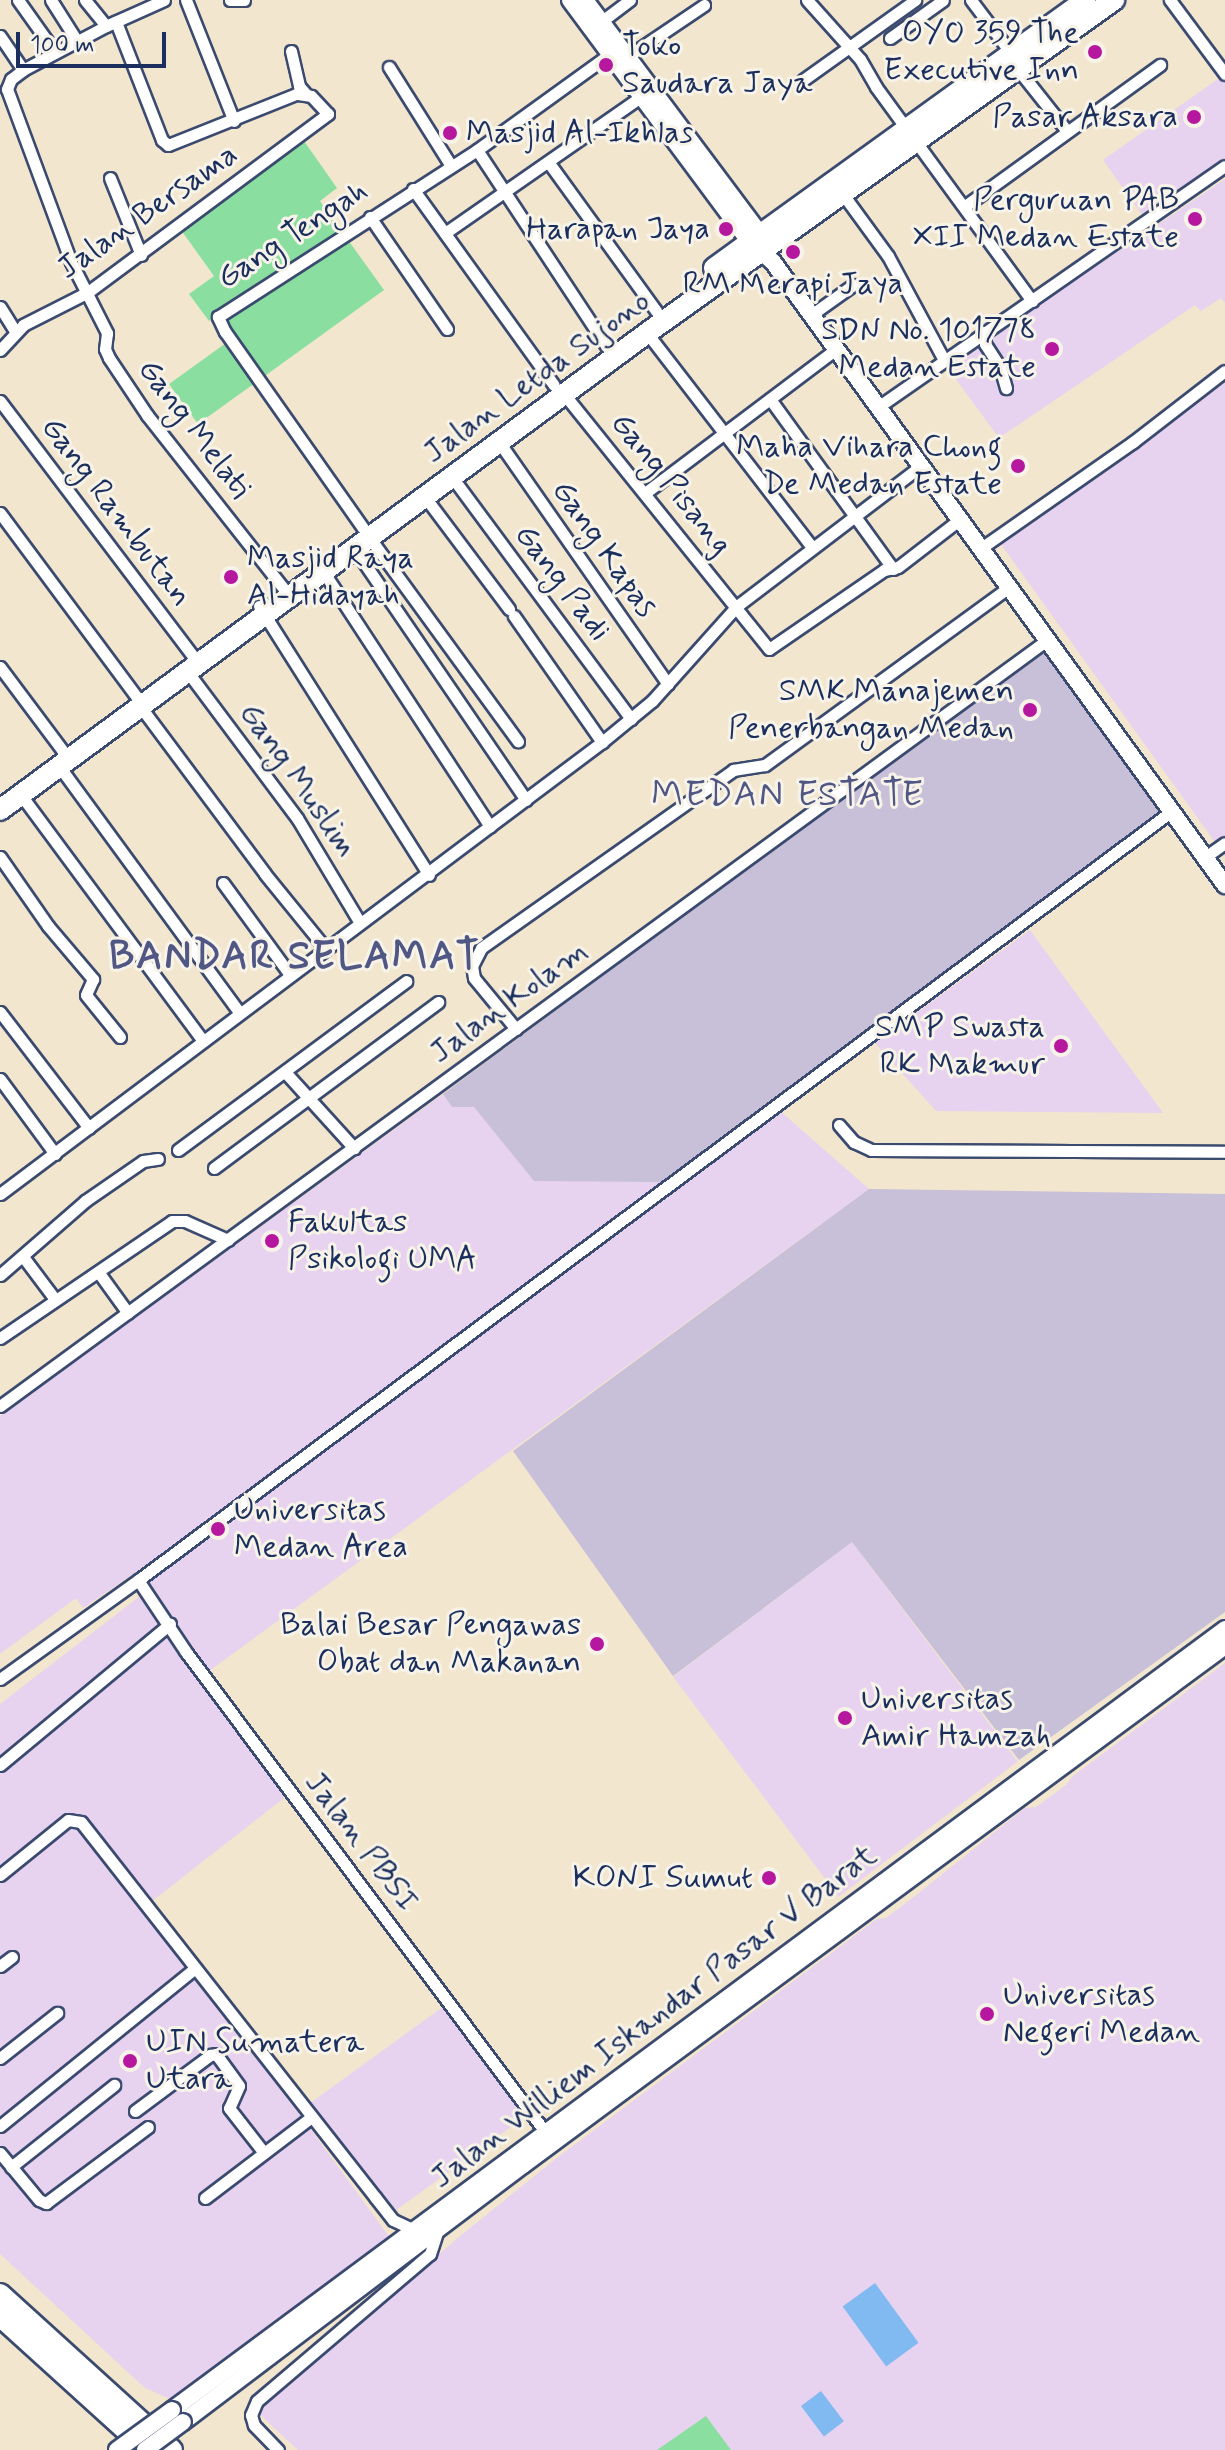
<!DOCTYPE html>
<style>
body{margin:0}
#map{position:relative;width:1225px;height:2450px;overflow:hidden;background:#f2e6ce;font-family:Mynerve,sans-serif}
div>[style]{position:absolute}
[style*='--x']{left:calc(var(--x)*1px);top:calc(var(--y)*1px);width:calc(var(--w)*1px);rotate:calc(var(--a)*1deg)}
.built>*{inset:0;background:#e7d2ef;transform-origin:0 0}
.industrial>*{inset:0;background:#c8bfd8}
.green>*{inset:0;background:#8adfa0}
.water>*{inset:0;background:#80baf1;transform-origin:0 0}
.roads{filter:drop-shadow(2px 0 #3b4a6f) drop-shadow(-2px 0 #3b4a6f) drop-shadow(0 2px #3b4a6f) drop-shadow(0 -2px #3b4a6f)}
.street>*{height:11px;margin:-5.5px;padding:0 5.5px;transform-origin:5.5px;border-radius:5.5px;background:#fff}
.secondary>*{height:16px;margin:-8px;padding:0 8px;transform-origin:8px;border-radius:8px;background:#fff}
.highway>*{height:20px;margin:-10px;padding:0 10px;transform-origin:10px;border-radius:10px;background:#fff}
.bridges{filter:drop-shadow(2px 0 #3b4a6f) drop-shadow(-2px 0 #3b4a6f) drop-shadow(0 2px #3b4a6f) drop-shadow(0 -2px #3b4a6f)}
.secondary-bridge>*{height:16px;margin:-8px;padding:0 8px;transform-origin:8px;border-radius:8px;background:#fff}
.dots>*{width:22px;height:22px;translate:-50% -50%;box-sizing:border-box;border:4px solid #f7f3e8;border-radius:50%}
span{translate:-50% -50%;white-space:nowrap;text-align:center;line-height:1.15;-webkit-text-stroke:6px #f7f3e8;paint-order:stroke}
.poi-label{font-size:32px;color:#1b2f5e}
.right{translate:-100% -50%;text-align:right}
.left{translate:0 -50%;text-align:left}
.street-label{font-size:32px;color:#1b2f5e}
.quarter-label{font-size:36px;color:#515784;letter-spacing:2px}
.district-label{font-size:40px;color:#515784;font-weight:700;letter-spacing:2px}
.scale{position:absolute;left:16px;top:32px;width:150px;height:36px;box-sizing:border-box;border:4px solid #1b2f5e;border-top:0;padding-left:10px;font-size:24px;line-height:28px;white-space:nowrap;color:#1b2f5e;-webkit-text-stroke:6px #f7f3e8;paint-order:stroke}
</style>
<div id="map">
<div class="built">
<div style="clip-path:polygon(1225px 74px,1225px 159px,1143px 216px,1103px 160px)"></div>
<div style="clip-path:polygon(1225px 179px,1225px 303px,1221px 298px,1201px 311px,1195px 305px,999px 438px,947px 367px)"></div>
<div style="clip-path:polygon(1225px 370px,1225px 856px,995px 536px)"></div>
<div style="clip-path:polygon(1030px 930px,1163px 1113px,936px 1111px,875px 1043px)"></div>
<div style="clip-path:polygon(443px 1094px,452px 1107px,474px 1107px,534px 1181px,771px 1103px,869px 1189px,201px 1677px,288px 1795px,147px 1905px,390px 2238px,173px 2400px,145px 2388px,0 2254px,0 1704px,148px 1590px,136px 1572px,83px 1608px,76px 1598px,0 1654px,0 1416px)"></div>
<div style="left:852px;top:1542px;width:275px;height:224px;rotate:53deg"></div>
<div style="clip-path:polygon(1225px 1663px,1225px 2450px,298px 2450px,256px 2411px,465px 2232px,558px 2157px,877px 1919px,886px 1918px,915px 1896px,1025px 1808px,1036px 1807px,1066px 1785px,1073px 1776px)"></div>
<div style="left:444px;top:2006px;width:137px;height:168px;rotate:54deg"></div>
</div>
<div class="industrial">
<div style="clip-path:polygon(1043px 649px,1161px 814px,665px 1182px,534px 1181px,474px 1107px,452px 1107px,443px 1094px)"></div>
<div style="clip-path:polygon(869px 1189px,1225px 1194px,1225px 1612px,1019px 1760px,852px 1542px,673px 1676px,513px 1451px)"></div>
</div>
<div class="green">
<div style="clip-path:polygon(304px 141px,337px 188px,320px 201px,384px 290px,198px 424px,169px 384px,233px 338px,216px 316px,209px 321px,189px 294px,214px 276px,181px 230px)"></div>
<div style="clip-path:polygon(706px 2416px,731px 2450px,657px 2450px)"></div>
</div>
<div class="water">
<div style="left:875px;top:2283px;width:74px;height:40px;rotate:54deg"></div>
<div style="left:821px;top:2391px;width:38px;height:25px;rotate:53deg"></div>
</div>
<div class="roads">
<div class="street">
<div style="--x:18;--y:0;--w:64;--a:54.6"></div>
<div style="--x:51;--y:0;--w:49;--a:57.6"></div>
<div style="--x:85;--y:0;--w:33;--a:51"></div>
<div style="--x:164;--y:0;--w:64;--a:155.9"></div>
<div style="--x:106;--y:26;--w:94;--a:152.1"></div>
<div style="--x:23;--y:70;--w:15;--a:143"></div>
<div style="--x:11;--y:79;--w:11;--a:112"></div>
<div style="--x:7;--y:89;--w:184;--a:69.7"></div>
<div style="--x:71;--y:262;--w:80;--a:63.1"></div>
<div style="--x:107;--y:333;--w:16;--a:97"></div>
<div style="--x:105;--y:349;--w:10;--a:66"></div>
<div style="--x:109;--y:358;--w:69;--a:56.3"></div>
<div style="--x:147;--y:415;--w:220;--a:51.8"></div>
<div style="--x:186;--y:0;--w:130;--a:68.4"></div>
<div style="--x:230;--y:0;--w:14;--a:0"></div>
<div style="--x:807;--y:0;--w:79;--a:48.1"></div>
<div style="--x:860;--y:59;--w:32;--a:60"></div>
<div style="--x:876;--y:87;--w:265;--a:53.9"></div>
<div style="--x:971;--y:0;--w:66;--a:53"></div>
<div style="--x:1170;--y:0;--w:92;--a:53.4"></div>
<div style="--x:598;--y:24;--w:40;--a:-37"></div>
<div style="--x:0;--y:36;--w:41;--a:55.9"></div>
<div style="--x:890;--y:38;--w:65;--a:-35.6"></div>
<div style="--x:291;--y:51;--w:36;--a:77"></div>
<div style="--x:299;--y:86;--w:11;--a:49"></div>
<div style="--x:627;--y:57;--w:93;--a:-34"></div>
<div style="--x:389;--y:67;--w:117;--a:57.9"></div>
<div style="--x:1017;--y:68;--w:80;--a:51.6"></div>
<div style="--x:803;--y:80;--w:138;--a:-35.5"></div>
<div style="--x:477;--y:150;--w:236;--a:56.6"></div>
<div style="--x:549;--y:163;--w:183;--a:54.1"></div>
<div style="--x:110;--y:178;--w:83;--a:68.1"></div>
<div style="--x:413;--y:189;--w:241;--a:54.3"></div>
<div style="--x:842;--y:193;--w:78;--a:53.9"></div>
<div style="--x:888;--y:256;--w:118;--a:61.7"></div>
<div style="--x:965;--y:206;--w:241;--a:-35.9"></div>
<div style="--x:370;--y:217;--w:136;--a:55.5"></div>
<div style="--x:445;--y:233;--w:239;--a:-34.8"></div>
<div style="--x:0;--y:307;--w:28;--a:58"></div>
<div style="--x:811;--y:315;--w:52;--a:-35.5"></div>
<div style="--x:984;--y:332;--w:12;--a:85"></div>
<div style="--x:985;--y:344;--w:27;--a:57"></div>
<div style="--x:1000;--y:367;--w:22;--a:74"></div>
<div style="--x:647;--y:333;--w:270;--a:52.4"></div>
<div style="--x:0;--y:350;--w:34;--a:-47"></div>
<div style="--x:23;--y:325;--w:73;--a:-26.9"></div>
<div style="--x:88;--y:292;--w:299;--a:-36.6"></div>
<div style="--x:328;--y:114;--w:25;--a:-133"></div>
<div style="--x:311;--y:96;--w:15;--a:-172"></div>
<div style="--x:296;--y:94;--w:138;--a:158.3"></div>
<div style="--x:168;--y:145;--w:8;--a:-140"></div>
<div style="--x:162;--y:140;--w:127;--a:-111.3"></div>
<div style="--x:564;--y:394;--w:327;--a:51.2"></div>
<div style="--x:769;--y:649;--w:140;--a:-34.5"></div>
<div style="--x:884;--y:570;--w:14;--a:-12"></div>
<div style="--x:898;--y:567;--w:78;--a:-37.7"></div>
<div style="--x:770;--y:399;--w:210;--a:54.1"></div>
<div style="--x:0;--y:401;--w:318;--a:52.9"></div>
<div style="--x:878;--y:407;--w:422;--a:-34.8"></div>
<div style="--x:499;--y:442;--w:295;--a:55.1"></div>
<div style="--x:452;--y:477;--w:301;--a:53.5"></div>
<div style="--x:645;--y:493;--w:239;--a:-37"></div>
<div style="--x:425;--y:497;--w:140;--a:53.1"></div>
<div style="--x:0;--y:513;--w:228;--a:53.4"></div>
<div style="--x:363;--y:528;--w:240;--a:-125.1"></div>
<div style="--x:225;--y:332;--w:17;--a:-115"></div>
<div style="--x:218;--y:317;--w:308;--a:-32.8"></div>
<div style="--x:477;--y:150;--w:164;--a:-35.8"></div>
<div style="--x:369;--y:537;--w:253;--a:53.9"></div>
<div style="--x:354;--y:548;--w:305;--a:55.7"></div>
<div style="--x:981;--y:548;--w:185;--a:-34.9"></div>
<div style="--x:1133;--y:442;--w:116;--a:-37.7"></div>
<div style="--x:317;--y:562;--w:316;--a:56.8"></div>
<div style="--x:259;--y:606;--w:318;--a:57.7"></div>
<div style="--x:514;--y:616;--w:154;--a:55.1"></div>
<div style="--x:0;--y:667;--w:104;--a:53.2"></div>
<div style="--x:187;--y:671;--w:184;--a:53.2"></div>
<div style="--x:297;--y:818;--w:122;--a:59"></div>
<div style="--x:140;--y:706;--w:209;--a:53.3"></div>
<div style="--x:265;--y:874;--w:97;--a:50.9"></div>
<div style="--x:59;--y:766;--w:306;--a:53.8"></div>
<div style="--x:21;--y:795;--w:306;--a:53.5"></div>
<div style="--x:0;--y:857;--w:84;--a:55.2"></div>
<div style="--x:48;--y:926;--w:70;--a:49.7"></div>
<div style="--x:93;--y:979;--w:17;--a:114"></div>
<div style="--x:86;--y:995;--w:54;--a:51"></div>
<div style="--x:1205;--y:857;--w:24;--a:-35"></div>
<div style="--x:223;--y:883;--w:114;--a:53.9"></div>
<div style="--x:0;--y:1012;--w:146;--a:52.5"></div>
<div style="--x:516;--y:1029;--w:66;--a:-129.5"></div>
<div style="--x:474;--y:978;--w:12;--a:-99"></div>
<div style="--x:472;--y:966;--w:20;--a:-63"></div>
<div style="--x:481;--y:948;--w:309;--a:-35.2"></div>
<div style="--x:733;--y:770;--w:32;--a:-9"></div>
<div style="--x:765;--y:765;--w:302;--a:-36.1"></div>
<div style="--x:285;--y:1072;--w:103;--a:47.8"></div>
<div style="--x:0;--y:1079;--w:93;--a:53.7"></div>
<div style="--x:839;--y:1125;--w:23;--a:49"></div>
<div style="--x:854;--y:1142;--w:19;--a:25"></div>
<div style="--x:871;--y:1150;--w:354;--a:0.3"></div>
<div style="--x:178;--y:1150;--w:284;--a:-36.5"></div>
<div style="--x:214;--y:1168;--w:279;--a:-36.5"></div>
<div style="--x:0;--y:1194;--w:753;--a:-36.9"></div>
<div style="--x:602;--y:742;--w:65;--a:-39.4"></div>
<div style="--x:652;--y:701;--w:127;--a:-48.2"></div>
<div style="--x:737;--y:606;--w:231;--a:-37.3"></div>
<div style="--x:24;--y:1258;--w:50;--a:53.1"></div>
<div style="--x:99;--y:1273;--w:49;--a:54.1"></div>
<div style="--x:0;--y:1275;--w:113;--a:-41"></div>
<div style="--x:85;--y:1201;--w:70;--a:-34.6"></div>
<div style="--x:143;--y:1161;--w:15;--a:-8"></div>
<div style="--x:0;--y:1338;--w:208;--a:-34.2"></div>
<div style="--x:172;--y:1221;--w:13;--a:0"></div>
<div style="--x:185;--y:1221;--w:47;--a:23.8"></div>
<div style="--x:0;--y:1406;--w:1297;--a:-36.19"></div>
<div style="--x:138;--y:1580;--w:87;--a:56.3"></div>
<div style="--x:186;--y:1652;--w:601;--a:53.19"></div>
<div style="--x:0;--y:1679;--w:173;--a:-35.6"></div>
<div style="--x:141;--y:1578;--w:1285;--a:-36.65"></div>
<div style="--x:0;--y:1765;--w:221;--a:-39.7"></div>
<div style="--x:0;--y:1875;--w:87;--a:-39"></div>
<div style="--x:68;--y:1820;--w:13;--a:9"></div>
<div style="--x:81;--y:1822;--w:477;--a:51.9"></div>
<div style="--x:375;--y:2197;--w:29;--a:52"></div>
<div style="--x:393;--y:2220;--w:23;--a:25"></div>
<div style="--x:0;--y:1966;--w:15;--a:-37"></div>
<div style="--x:0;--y:2058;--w:73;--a:-38.3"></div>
<div style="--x:135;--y:2111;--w:94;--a:-36.7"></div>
<div style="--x:210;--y:2055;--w:6;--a:-9"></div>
<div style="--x:216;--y:2054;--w:39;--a:54"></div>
<div style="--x:239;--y:2086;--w:24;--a:114"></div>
<div style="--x:229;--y:2108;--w:57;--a:52.1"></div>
<div style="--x:0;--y:2126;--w:250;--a:-39"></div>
<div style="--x:0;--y:2153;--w:61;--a:50.3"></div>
<div style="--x:39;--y:2200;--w:8;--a:23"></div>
<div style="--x:46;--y:2203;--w:127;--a:-36.7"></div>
<div style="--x:11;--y:2167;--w:132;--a:-38.5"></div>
<div style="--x:205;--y:2198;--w:132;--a:-37.3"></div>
<div style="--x:278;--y:2450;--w:35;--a:-134"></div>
<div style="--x:254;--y:2425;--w:10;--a:-107"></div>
<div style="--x:251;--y:2415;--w:15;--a:-67"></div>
<div style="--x:257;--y:2401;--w:227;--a:-40.4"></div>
<div style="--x:430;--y:2254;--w:26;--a:-72"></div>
</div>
<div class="secondary">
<div style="--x:570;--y:0;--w:302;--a:53.4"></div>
<div style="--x:750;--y:242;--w:30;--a:41"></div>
<div style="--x:773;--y:262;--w:770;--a:54.04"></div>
<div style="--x:585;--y:0;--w:302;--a:53.2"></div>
<div style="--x:172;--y:2410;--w:1311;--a:-36.56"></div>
<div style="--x:183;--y:2422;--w:426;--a:-37.1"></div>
<div style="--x:523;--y:2165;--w:873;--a:-36.48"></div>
</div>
<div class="highway">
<div style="--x:714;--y:268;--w:458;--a:-35.8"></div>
<div style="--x:0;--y:810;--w:804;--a:-36.4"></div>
<div style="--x:647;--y:333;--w:574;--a:-35.49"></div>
<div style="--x:0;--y:2294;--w:232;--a:42.2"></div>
<div style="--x:0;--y:2316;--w:200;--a:42.2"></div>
</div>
</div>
<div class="bridges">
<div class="secondary-bridge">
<div style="--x:117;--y:2450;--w:68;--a:-36"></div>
<div style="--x:145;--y:2450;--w:47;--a:-36.4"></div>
</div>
</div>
<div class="dots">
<div style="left:1095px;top:52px;background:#b5179e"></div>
<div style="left:606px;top:65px;background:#b5179e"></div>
<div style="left:1194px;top:117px;background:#b5179e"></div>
<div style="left:450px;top:133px;background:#b5179e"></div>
<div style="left:1195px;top:219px;background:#b5179e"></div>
<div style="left:726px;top:229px;background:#b5179e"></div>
<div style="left:793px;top:252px;background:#b5179e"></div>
<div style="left:1052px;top:349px;background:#b5179e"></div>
<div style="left:1018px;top:466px;background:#b5179e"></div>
<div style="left:231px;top:577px;background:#b5179e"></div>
<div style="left:1030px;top:710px;background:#b5179e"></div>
<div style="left:1061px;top:1046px;background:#b5179e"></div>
<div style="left:272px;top:1241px;background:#b5179e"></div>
<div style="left:218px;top:1529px;background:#b5179e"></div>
<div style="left:597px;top:1644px;background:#b5179e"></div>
<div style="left:845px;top:1718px;background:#b5179e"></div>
<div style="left:769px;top:1878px;background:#b5179e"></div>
<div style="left:987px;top:2014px;background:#b5179e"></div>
<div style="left:130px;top:2061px;background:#b5179e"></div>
</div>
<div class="poi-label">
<span class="right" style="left:1079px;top:52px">OYO 359 The<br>Executive Inn</span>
<span class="left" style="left:622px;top:65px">Toko<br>Saudara Jaya</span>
<span class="right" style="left:1178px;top:117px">Pasar Aksara</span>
<span class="left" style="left:466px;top:133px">Masjid Al-Ikhlas</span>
<span class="right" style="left:1179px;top:219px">Perguruan PAB<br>XII Medan Estate</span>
<span class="right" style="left:710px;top:229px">Harapan Jaya</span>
<span style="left:793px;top:284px">RM Merapi Jaya</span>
<span class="right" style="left:1036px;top:349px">SDN No. 101778<br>Medan Estate</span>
<span class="right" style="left:1002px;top:466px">Maha Vihara Chong<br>De Medan Estate</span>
<span class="left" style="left:247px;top:577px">Masjid Raya<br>Al-Hidayah</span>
<span class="right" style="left:1014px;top:710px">SMK Manajemen<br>Penerbangan Medan</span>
<span class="right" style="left:1045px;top:1046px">SMP Swasta<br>RK Makmur</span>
<span class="left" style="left:288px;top:1241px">Fakultas<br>Psikologi UMA</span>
<span class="left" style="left:234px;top:1529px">Universitas<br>Medan Area</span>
<span class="right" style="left:581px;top:1644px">Balai Besar Pengawas<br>Obat dan Makanan</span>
<span class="left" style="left:861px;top:1718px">Universitas<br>Amir Hamzah</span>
<span class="right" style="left:753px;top:1878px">KONI Sumut</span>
<span class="left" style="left:1003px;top:2014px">Universitas<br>Negeri Medan</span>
<span class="left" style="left:146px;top:2061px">UIN Sumatera<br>Utara</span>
</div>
<div class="street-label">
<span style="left:148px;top:212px;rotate:-35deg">Jalan Bersama</span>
<span style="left:293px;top:235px;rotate:-33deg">Gang Tengah</span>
<span style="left:537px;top:377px;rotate:-36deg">Jalan Letda Sujono</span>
<span style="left:194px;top:429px;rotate:53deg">Gang Melati</span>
<span style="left:671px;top:484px;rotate:51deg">Gang Pisang</span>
<span style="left:116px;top:512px;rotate:53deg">Gang Rambutan</span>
<span style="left:604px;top:549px;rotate:55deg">Gang Kapas</span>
<span style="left:562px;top:583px;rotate:53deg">Gang Padi</span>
<span style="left:298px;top:780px;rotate:55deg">Gang Muslim</span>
<span style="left:509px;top:1002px;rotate:-36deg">Jalan Kolam</span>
<span style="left:361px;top:1842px;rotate:53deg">Jalan PBSI</span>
<span style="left:654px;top:2017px;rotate:-37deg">Jalan Williem Iskandar Pasar V Barat</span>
</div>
<div class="quarter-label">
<span style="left:788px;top:796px">MEDAN ESTATE</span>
</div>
<div class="district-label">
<span style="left:295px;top:957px">BANDAR SELAMAT</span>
</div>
<div class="scale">100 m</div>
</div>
